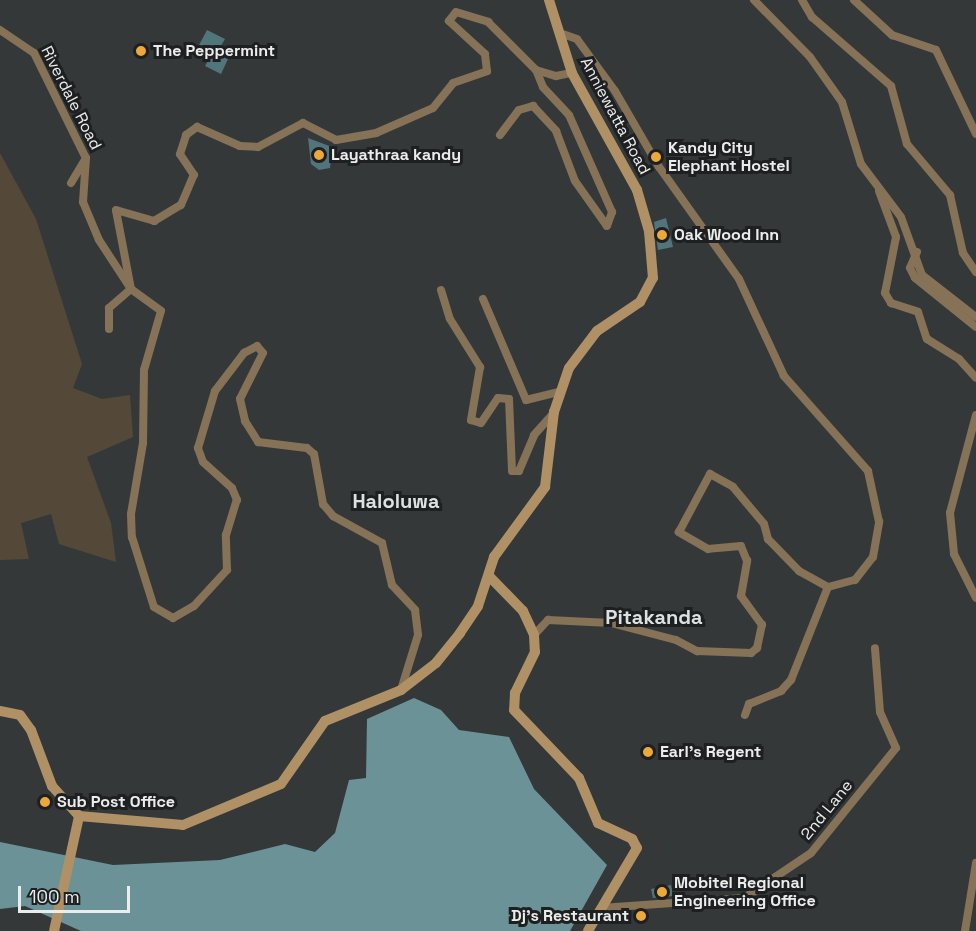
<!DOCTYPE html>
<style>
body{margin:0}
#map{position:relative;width:976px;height:931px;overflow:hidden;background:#353839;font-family:"Space Grotesk",sans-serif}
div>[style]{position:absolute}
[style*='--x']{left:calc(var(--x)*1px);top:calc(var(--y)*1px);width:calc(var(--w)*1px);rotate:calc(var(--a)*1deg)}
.green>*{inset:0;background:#544939}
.water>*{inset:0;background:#6b9297}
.building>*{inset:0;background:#50757b}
.street>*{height:8px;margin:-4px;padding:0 4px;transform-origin:4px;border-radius:4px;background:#857257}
.secondary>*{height:10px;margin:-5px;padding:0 5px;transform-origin:5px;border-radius:5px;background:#b09166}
.dots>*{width:16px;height:16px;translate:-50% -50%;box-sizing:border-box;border:3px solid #1e1f20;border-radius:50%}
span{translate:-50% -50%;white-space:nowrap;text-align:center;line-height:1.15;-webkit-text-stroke:6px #1e1f20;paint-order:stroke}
.poi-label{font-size:16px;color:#ebeded;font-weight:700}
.left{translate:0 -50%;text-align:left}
.right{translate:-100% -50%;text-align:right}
.street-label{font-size:16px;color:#ebeded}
.quarter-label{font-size:20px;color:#dce1e2;font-weight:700}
.scale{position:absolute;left:18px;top:886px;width:112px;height:27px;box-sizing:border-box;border:3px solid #ebeded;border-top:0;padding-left:8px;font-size:18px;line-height:21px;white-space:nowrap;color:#ebeded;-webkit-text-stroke:4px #1e1f20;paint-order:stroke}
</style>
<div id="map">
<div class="green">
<div style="clip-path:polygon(0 153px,36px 219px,82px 364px,73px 388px,102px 399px,130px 395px,133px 437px,87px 457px,111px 523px,116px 562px,59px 544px,51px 514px,21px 523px,29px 559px,0 560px)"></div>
</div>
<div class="water">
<div style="clip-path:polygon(414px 698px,441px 710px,459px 730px,509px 737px,534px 789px,607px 865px,570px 931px,81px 931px,25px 906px,0 909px,0 842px,113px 865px,220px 860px,285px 844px,315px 852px,335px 833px,349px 780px,366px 778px,367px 719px)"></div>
</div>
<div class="building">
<div style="clip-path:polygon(207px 30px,225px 39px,217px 53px,228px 59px,221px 74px,205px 66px,212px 54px,198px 47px)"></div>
<div style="clip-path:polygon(308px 138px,332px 147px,330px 168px,319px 170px,311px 164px)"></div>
<div style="clip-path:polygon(666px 218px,673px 247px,658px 250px,654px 222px)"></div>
<div style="clip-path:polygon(671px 885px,673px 896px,653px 898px,651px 889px)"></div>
</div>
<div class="street">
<div style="--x:754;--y:0;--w:80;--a:45.5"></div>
<div style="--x:810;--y:57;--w:55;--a:54.6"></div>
<div style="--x:842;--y:102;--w:65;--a:73"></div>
<div style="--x:861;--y:164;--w:66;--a:53"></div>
<div style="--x:901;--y:217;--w:62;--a:70.1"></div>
<div style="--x:922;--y:275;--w:68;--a:37.9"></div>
<div style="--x:802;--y:0;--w:20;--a:60"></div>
<div style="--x:812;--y:17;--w:105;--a:41.1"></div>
<div style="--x:891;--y:86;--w:60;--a:74.6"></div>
<div style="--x:907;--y:144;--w:67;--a:49.9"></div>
<div style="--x:950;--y:195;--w:59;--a:77.4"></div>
<div style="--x:963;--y:253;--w:23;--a:56"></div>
<div style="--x:854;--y:0;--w:52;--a:42.6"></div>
<div style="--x:892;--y:35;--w:46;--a:18.8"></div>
<div style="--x:936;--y:50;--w:93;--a:64.5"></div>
<div style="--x:0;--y:30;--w:41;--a:34.1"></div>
<div style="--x:34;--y:53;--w:117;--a:63.7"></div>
<div style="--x:86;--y:158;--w:44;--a:93.9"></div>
<div style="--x:83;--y:202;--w:41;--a:67.2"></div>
<div style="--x:99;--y:240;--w:59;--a:56.9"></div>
<div style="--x:131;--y:289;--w:37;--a:36"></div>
<div style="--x:161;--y:311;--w:61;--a:106.1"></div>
<div style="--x:144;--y:370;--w:73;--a:90.8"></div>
<div style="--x:143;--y:443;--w:72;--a:99.6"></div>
<div style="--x:131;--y:514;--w:23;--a:88"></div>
<div style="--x:132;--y:537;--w:73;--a:72.6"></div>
<div style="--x:154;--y:607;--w:22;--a:30"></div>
<div style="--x:173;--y:618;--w:24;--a:-30"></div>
<div style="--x:194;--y:606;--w:49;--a:-47.5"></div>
<div style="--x:227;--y:570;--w:35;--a:-92"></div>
<div style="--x:226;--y:535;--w:37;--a:-73"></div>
<div style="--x:237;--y:500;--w:13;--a:-113"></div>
<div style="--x:232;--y:488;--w:39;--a:-138"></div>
<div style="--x:203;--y:462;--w:15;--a:-110"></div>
<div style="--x:198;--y:448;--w:59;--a:-73.4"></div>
<div style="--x:215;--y:391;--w:48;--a:-52.7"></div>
<div style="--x:244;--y:353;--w:15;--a:-28"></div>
<div style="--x:257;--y:346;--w:9;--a:49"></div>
<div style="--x:263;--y:353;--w:51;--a:116.6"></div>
<div style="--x:240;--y:399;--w:23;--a:77"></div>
<div style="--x:245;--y:421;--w:25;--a:58"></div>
<div style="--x:258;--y:442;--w:49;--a:7"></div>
<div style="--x:307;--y:448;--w:9;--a:41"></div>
<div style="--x:314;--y:454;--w:51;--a:79.8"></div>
<div style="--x:323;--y:504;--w:16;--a:50"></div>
<div style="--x:333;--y:516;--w:56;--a:28.9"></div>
<div style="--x:382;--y:543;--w:43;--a:76.6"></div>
<div style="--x:392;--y:585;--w:34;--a:47"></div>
<div style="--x:415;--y:610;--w:25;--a:83"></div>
<div style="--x:418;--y:635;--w:58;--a:107.2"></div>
<div style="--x:500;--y:135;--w:31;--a:-53"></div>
<div style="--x:519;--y:110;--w:15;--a:-16"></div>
<div style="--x:533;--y:106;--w:34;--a:47"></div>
<div style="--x:556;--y:131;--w:53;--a:69.2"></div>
<div style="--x:575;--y:181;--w:55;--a:54.6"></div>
<div style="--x:607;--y:226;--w:15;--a:-70"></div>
<div style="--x:612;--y:212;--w:106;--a:-113.9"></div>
<div style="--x:569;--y:115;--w:38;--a:-133"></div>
<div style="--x:543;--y:87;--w:18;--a:-112"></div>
<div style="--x:71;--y:183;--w:29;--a:-59"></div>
<div style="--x:879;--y:191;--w:49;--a:69.7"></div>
<div style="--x:896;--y:237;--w:57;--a:101.1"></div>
<div style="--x:885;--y:293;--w:12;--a:59"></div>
<div style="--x:891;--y:303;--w:28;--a:18"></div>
<div style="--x:918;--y:312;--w:28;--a:72"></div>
<div style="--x:927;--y:339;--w:38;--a:32"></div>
<div style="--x:959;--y:359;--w:25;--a:48"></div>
<div style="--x:917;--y:252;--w:17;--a:114"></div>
<div style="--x:910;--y:268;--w:11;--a:63"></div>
<div style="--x:915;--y:278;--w:78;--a:38.8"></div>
<div style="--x:441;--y:290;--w:30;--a:73"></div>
<div style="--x:450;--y:319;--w:57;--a:58"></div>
<div style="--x:480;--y:367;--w:54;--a:99.6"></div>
<div style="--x:471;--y:420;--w:10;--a:17"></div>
<div style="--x:481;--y:423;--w:30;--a:-56"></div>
<div style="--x:498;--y:398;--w:11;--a:5"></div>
<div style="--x:509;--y:399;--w:72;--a:87.6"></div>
<div style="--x:512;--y:471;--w:7;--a:0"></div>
<div style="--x:519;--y:471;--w:39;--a:-67"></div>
<div style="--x:534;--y:435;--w:30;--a:-48"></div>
<div style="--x:483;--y:299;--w:110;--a:66.9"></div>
<div style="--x:526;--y:400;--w:36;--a:-14"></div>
<div style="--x:109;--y:329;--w:21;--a:-90"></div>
<div style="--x:109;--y:308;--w:29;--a:-41"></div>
<div style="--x:131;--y:289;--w:80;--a:-100.8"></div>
<div style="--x:116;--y:210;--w:40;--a:16"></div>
<div style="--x:154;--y:221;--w:31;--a:-31"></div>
<div style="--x:181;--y:205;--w:33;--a:-67"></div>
<div style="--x:194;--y:175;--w:25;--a:-124"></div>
<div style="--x:180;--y:154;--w:20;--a:-72"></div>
<div style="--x:186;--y:135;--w:14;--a:-36"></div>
<div style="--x:197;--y:127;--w:47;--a:23.8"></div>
<div style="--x:240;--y:146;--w:18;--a:3"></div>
<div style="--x:258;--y:147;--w:51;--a:-28.1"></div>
<div style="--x:303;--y:123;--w:37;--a:27"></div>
<div style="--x:336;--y:140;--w:41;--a:-9.9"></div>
<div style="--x:376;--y:133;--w:62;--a:-23.7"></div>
<div style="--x:433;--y:108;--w:32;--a:-51"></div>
<div style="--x:453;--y:83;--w:36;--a:-19"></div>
<div style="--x:487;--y:71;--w:17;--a:-97"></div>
<div style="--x:485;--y:54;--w:49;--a:-137.5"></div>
<div style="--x:449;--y:21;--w:11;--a:-52"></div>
<div style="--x:456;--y:12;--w:34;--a:17"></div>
<div style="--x:488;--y:22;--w:68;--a:45"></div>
<div style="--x:536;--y:70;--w:21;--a:17"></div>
<div style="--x:556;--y:76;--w:16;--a:-11"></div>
<div style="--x:976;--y:415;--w:101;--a:104.9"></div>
<div style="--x:950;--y:513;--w:41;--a:84.4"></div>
<div style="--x:954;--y:554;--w:49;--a:63.4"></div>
<div style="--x:534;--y:635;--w:21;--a:-47"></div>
<div style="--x:548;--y:620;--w:63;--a:2.7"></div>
<div style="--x:611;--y:623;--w:67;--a:14.7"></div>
<div style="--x:676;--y:640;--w:24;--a:28"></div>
<div style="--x:697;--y:651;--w:54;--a:2.1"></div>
<div style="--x:751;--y:653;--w:8;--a:-40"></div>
<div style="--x:757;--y:648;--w:24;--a:-78"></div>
<div style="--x:762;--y:625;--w:36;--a:-126"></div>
<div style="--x:741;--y:596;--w:36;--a:-80"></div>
<div style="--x:747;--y:561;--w:16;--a:-112"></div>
<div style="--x:741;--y:546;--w:33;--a:175"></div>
<div style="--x:708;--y:549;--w:34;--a:-150"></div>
<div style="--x:679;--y:532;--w:66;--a:-61.9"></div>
<div style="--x:710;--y:474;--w:26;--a:29"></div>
<div style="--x:733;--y:487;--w:48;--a:50"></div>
<div style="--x:764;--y:524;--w:16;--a:75"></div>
<div style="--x:768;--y:539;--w:45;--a:45.9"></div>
<div style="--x:799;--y:571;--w:33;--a:29"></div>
<div style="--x:828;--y:587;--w:28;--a:-15"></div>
<div style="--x:855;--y:580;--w:29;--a:-52"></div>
<div style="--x:873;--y:557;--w:36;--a:-80"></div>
<div style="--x:879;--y:522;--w:52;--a:-102.2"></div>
<div style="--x:868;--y:471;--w:127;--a:-131.5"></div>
<div style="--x:784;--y:376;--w:107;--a:-114.9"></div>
<div style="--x:739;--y:279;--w:138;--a:-125.5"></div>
<div style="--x:659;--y:167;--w:88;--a:-120.1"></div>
<div style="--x:615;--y:91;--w:64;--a:-126.2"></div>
<div style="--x:577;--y:39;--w:18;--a:-161"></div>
<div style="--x:745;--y:715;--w:12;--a:-70"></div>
<div style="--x:749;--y:704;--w:35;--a:-22"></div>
<div style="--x:781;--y:691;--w:15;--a:-48"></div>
<div style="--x:791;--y:680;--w:100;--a:-68.3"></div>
<div style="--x:601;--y:908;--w:143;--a:-4"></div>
<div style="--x:744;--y:898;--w:81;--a:-33.9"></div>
<div style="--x:811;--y:853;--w:135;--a:-51"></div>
<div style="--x:896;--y:748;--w:39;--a:-114"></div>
<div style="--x:880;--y:712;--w:64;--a:-94.5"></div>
<div style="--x:965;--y:931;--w:69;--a:-80.8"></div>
</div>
<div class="secondary">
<div style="--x:489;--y:576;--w:49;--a:45.8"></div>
<div style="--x:523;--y:611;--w:26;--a:65"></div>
<div style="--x:534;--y:635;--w:17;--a:87"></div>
<div style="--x:535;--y:652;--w:46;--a:116"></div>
<div style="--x:515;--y:693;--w:17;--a:93"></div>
<div style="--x:514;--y:710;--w:94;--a:46.3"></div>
<div style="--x:579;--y:778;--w:49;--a:67.1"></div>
<div style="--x:598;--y:823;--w:38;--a:25"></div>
<div style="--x:632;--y:839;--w:10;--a:61"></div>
<div style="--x:637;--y:848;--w:96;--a:120.6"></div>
<div style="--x:0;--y:711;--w:20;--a:11"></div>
<div style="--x:20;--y:715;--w:19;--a:54"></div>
<div style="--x:31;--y:730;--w:60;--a:69.4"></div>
<div style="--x:52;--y:786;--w:40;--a:48"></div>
<div style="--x:79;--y:816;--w:104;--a:4.9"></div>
<div style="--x:183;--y:825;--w:106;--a:-22.7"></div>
<div style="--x:281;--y:784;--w:77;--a:-55.1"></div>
<div style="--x:325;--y:721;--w:82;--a:-22.2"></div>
<div style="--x:401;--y:690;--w:44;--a:-37.6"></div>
<div style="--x:436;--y:663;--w:38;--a:-51"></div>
<div style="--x:460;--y:633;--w:32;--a:-56"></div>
<div style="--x:478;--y:606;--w:52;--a:-71.9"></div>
<div style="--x:494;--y:557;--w:87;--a:-53.9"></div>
<div style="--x:545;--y:487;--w:76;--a:-83.2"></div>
<div style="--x:554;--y:412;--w:46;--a:-71.2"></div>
<div style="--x:569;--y:368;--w:46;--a:-52.9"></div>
<div style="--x:597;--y:331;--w:52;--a:-34"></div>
<div style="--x:640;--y:302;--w:27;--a:-62"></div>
<div style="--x:653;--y:278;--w:47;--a:-94.9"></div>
<div style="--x:649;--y:231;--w:43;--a:-106.3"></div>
<div style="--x:637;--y:190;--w:134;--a:-119.1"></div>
<div style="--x:572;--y:73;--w:77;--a:-107.5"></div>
<div style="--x:54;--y:931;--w:118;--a:-77.7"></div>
</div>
<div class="dots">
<div style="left:141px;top:51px;background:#eca93a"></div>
<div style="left:319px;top:155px;background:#eca93a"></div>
<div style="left:656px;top:157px;background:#eca93a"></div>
<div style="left:662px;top:235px;background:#eca93a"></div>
<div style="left:648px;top:752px;background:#eca93a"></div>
<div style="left:45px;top:802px;background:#eca93a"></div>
<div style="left:662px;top:892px;background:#eca93a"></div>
<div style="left:641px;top:916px;background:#eca93a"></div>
</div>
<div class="poi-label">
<span class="left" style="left:153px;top:51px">The Peppermint</span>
<span class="left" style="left:668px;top:157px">Kandy City<br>Elephant Hostel</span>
<span class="left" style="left:331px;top:155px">Layathraa kandy</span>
<span class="left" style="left:674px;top:235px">Oak Wood Inn</span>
<span class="left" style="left:660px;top:752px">Earl's Regent</span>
<span class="left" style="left:57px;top:802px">Sub Post Office</span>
<span class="left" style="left:674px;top:892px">Mobitel Regional<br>Engineering Office</span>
<span class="right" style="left:629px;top:916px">Dj's Restaurant</span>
</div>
<div class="street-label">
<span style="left:71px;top:98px;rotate:63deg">Riverdale Road</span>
<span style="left:615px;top:116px;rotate:62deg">Anniewatta Road</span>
<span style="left:827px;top:810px;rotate:-51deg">2nd Lane</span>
</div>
<div class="quarter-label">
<span style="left:396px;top:501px">Haloluwa</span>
<span style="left:654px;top:617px">Pitakanda</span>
</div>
<div class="scale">100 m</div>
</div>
